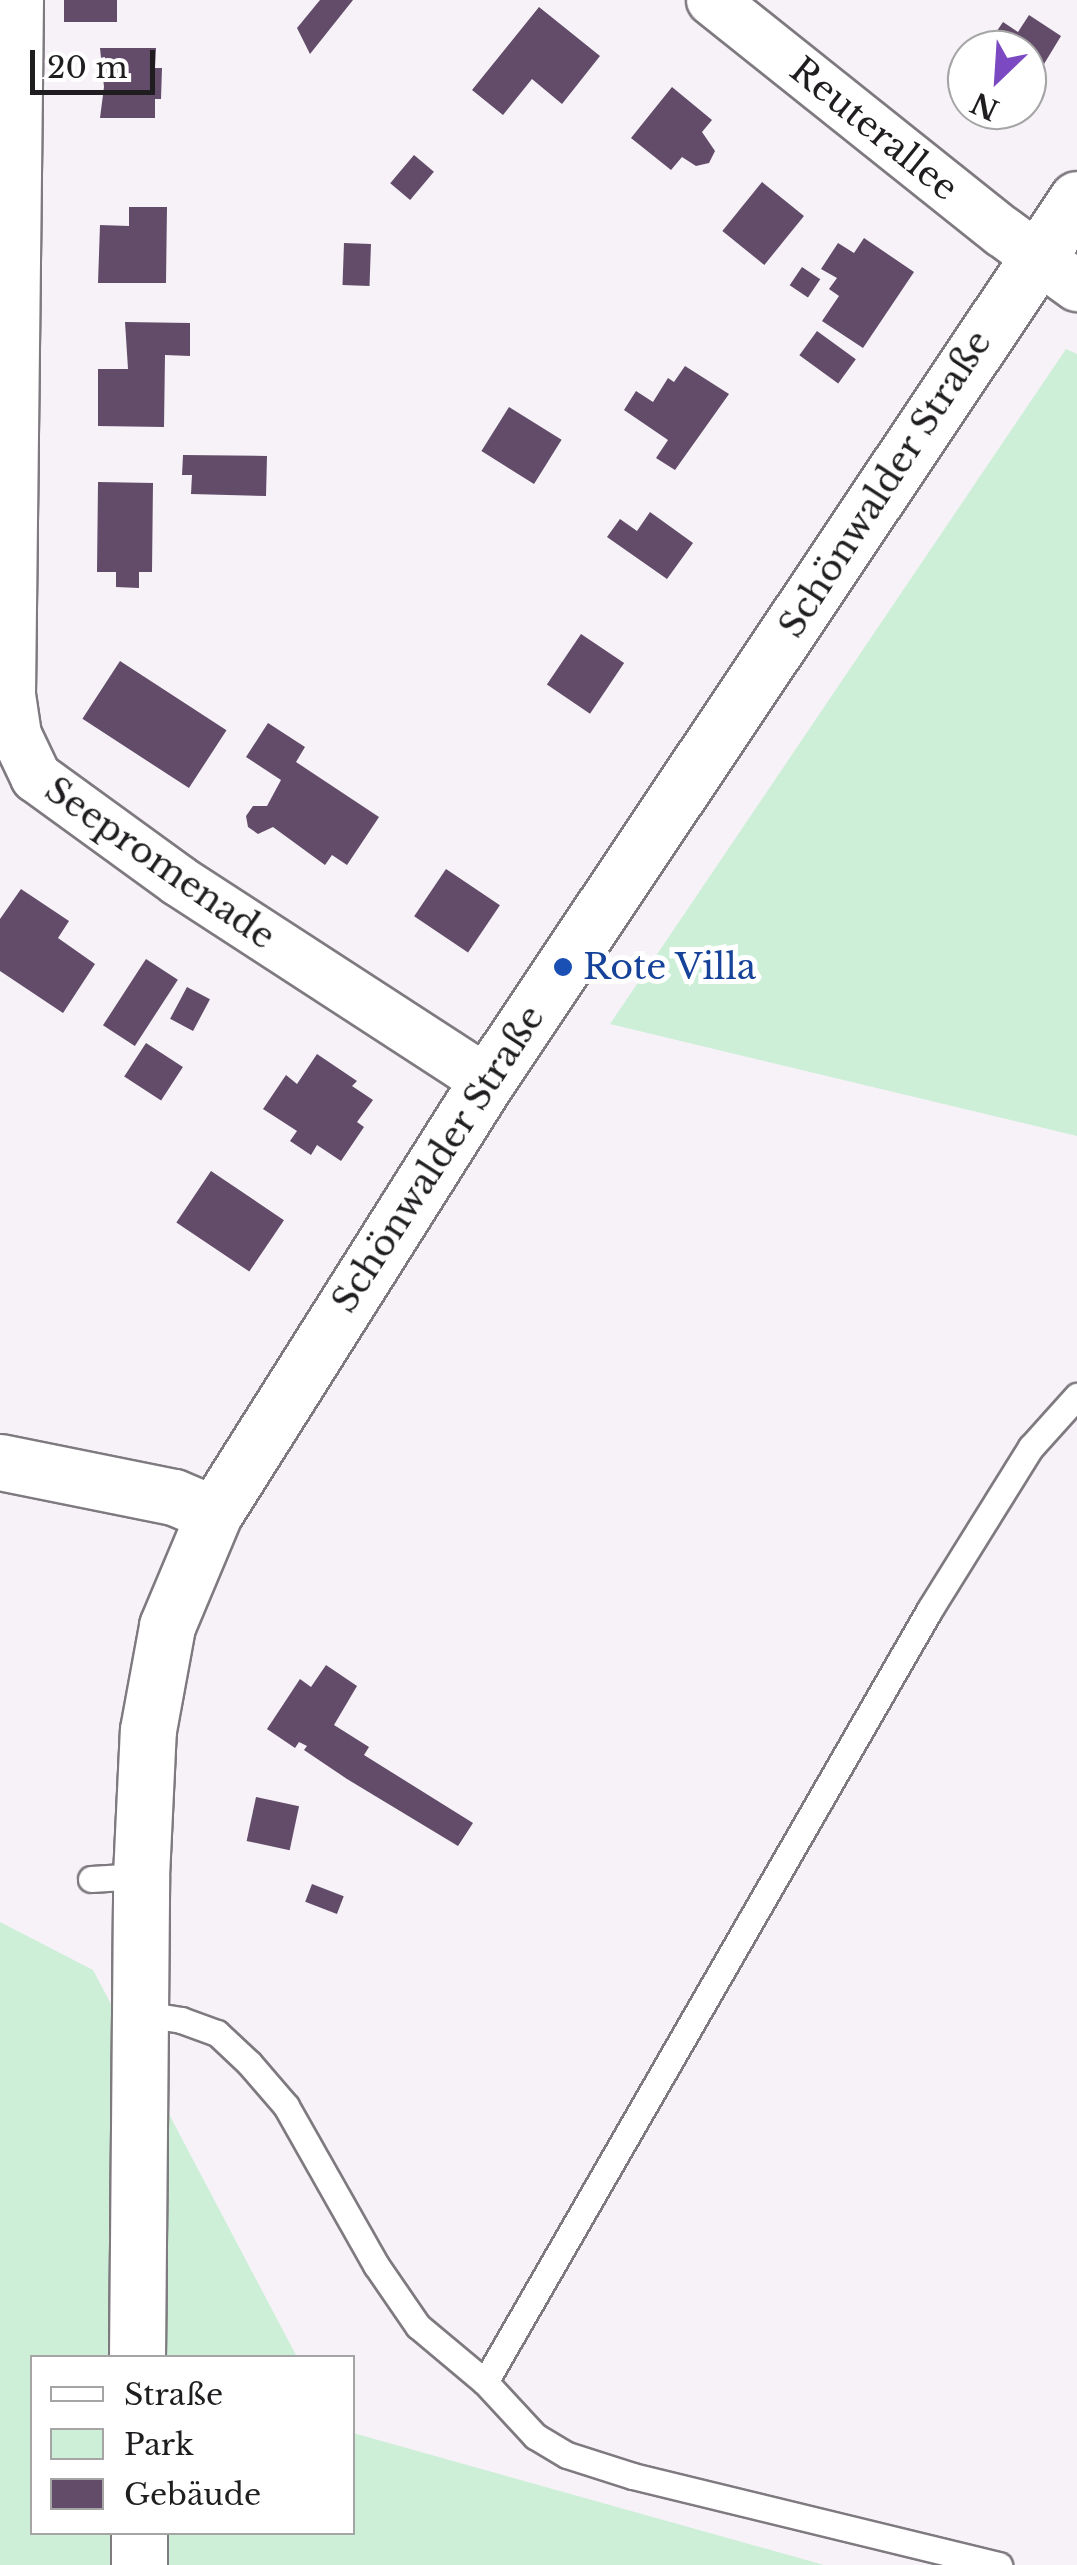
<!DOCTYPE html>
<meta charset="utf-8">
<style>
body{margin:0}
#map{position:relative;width:1077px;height:2565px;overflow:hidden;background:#f6f2f8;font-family:"Libre Baskerville",serif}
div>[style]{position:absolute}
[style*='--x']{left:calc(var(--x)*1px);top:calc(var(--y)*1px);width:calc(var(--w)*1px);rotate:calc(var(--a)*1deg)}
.green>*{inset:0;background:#cdefd7}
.building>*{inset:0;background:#624c69;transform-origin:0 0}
.roads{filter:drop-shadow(2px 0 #7e7a7f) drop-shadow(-2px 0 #7e7a7f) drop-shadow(0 2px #7e7a7f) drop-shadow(0 -2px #7e7a7f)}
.service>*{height:25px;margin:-12.5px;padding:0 12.5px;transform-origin:12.5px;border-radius:12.5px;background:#fff}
.minor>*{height:50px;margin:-25px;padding:0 25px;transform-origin:25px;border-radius:25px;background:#fff}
.tertiary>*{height:55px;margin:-27.5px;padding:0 27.5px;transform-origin:27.5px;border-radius:27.5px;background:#fff}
.secondary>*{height:55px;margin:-27.5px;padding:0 27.5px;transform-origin:27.5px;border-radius:27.5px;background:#fff}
.dots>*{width:28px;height:28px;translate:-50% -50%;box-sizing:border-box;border:5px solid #fff;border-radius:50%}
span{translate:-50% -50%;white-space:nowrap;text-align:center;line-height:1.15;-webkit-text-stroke:10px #fff;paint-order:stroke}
.street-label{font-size:35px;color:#1f1d1f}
.transit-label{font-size:35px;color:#164399}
.left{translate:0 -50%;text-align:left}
.legend{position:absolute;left:30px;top:2355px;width:325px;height:180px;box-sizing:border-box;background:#fff;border:2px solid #a5a5a5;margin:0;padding:12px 18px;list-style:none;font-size:30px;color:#1f1d1f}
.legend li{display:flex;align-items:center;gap:20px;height:50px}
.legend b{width:50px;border:2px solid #a5a5a5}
.north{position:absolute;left:947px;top:30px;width:100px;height:100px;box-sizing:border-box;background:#fff;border:2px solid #a5a5a5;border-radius:50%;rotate:205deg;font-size:28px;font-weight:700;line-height:40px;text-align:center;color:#1f1d1f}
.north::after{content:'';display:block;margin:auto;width:35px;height:45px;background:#7b49c1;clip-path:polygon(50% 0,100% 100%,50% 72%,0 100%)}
.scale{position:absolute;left:30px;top:50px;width:125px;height:45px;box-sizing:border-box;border:5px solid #1f1d1f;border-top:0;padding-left:12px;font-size:30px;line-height:35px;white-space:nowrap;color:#1f1d1f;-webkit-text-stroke:8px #fff;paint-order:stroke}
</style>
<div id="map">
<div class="green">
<div style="clip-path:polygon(1066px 349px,1077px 354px,1077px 1136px,610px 1024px)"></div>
<div style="clip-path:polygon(0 1922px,93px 1970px,297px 2357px,32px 2358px,32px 2532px,352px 2532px,353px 2433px,824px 2565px,0 2565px)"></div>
</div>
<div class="building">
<div style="left:64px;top:0;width:53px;height:22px"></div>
<div style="clip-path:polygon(320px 0,353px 0,310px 54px,297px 28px)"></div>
<div style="clip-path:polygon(539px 7px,600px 56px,562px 104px,532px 79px,503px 115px,472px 90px)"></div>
<div style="clip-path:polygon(1029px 15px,1061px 36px,1027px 92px,1027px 50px,984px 50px,1003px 22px,1018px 32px)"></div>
<div style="clip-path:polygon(100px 48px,156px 48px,155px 68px,162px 68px,161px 99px,155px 99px,155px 118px,100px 118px,104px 87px)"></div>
<div style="clip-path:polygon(672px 87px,712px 120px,702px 132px,715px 151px,709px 163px,696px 166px,682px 157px,671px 170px,631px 138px)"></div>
<div style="left:414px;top:155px;width:26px;height:37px;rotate:40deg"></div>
<div style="left:762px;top:182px;width:54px;height:63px;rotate:39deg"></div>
<div style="clip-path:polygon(129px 207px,167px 207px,166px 283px,98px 283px,100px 225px,129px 226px)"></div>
<div style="clip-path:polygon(864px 238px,914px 272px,863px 348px,822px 321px,839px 296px,829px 289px,837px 278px,821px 269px,838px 243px,854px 253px)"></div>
<div style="left:344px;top:243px;width:27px;height:42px;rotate:2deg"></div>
<div style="left:802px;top:267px;width:22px;height:22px;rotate:34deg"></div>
<div style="clip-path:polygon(125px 322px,190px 323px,190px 356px,165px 355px,164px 427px,98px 426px,98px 369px,128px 369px)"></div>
<div style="left:817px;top:331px;width:48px;height:30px;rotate:36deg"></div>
<div style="clip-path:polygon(685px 366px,729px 394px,675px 470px,656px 458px,668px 440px,624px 410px,636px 391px,653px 402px,668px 378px,674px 382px)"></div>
<div style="left:509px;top:407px;width:62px;height:52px;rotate:32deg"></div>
<div style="clip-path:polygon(183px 455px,267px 456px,266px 496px,191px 494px,192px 475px,182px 475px)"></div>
<div style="clip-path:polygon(98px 482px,153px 483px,152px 572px,139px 572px,139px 588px,116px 587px,116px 572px,97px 572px)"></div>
<div style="clip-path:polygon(650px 512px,693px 543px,667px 579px,607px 537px,620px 519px,637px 531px)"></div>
<div style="left:581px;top:634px;width:52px;height:61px;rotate:34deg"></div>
<div style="left:120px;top:661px;width:127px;height:69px;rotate:33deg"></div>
<div style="clip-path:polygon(268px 723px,305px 747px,296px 762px,379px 817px,347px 865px,332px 855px,325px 865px,273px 827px,258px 834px,248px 827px,246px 816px,253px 806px,267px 806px,281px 780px,246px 757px)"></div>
<div style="left:446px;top:869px;width:65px;height:57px;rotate:34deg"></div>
<div style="clip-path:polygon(21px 889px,69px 921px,58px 938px,95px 964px,63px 1013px,0 971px,0 919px)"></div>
<div style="left:146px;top:959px;width:38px;height:79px;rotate:33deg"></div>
<div style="left:187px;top:987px;width:26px;height:36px;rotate:28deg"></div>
<div style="left:146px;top:1043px;width:44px;height:40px;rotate:33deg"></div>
<div style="clip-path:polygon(317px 1054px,357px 1081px,352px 1086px,373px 1100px,357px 1122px,364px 1127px,341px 1161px,317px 1145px,311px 1155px,290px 1141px,297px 1131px,263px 1109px,286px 1075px,297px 1084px)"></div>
<div style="left:211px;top:1171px;width:88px;height:62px;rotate:34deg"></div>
<div style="clip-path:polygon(326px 1665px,357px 1686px,334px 1725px,369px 1747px,364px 1755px,473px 1823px,458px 1846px,347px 1779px,304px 1750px,307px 1746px,299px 1742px,295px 1748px,267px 1729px,300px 1679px,311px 1687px)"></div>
<div style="left:256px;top:1797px;width:44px;height:45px;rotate:12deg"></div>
<div style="left:312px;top:1884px;width:34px;height:19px;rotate:21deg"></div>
</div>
<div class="roads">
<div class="service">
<div style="--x:91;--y:1879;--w:50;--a:-3.4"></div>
<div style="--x:138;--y:2013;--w:44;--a:9.2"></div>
<div style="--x:181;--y:2020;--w:38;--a:20"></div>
<div style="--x:217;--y:2033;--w:44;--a:43.2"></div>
<div style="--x:249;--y:2063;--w:57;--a:49.3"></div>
<div style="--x:286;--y:2106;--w:183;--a:60.5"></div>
<div style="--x:376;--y:2265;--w:74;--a:55.5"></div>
<div style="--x:418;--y:2326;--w:87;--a:39.9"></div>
<div style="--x:485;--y:2382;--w:74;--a:47.2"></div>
<div style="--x:535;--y:2436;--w:37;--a:31"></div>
<div style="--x:567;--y:2455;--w:69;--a:17.7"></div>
<div style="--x:633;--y:2476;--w:377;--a:13.7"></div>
<div style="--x:485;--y:2382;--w:892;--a:-60.07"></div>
<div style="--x:930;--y:1609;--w:191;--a:-58.1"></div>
<div style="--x:1031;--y:1447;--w:69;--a:-48"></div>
</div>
<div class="minor">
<div style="--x:18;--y:0;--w:695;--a:90.66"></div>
<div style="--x:10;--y:695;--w:40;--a:81.5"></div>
<div style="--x:16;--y:735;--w:47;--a:64.5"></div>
<div style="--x:36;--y:777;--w:177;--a:36"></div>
<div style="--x:179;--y:881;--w:367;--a:33"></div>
<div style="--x:712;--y:0;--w:372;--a:38.6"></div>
<div style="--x:1003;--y:232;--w:92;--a:36.1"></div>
</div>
<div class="tertiary">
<div style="--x:0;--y:1462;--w:177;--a:11.4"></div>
<div style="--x:174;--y:1497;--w:43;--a:23"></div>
</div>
<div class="secondary">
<div style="--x:137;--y:2358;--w:482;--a:-89.5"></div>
<div style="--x:141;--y:1876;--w:146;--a:-87.3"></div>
<div style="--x:148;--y:1730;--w:106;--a:-79.6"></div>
<div style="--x:167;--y:1626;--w:121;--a:-67.2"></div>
<div style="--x:214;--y:1514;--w:512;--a:-57.77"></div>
<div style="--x:487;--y:1081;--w:1061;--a:-56.22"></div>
<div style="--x:139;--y:2532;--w:33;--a:90"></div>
</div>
</div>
<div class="dots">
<div style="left:563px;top:967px;background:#1a4fb4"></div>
</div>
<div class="street-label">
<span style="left:874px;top:129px;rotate:39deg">Reuterallee</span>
<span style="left:885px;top:484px;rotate:-57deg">Schönwalder Straße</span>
<span style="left:160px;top:863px;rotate:35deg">Seepromenade</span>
<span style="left:438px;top:1159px;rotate:-57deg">Schönwalder Straße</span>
</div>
<div class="transit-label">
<span class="left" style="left:583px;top:967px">Rote Villa</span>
</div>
<ul class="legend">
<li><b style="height:12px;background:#fff"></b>Straße</li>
<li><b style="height:28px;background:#cdefd7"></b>Park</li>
<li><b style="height:28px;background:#624c69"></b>Gebäude</li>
</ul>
<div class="north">N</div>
<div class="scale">20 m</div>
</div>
